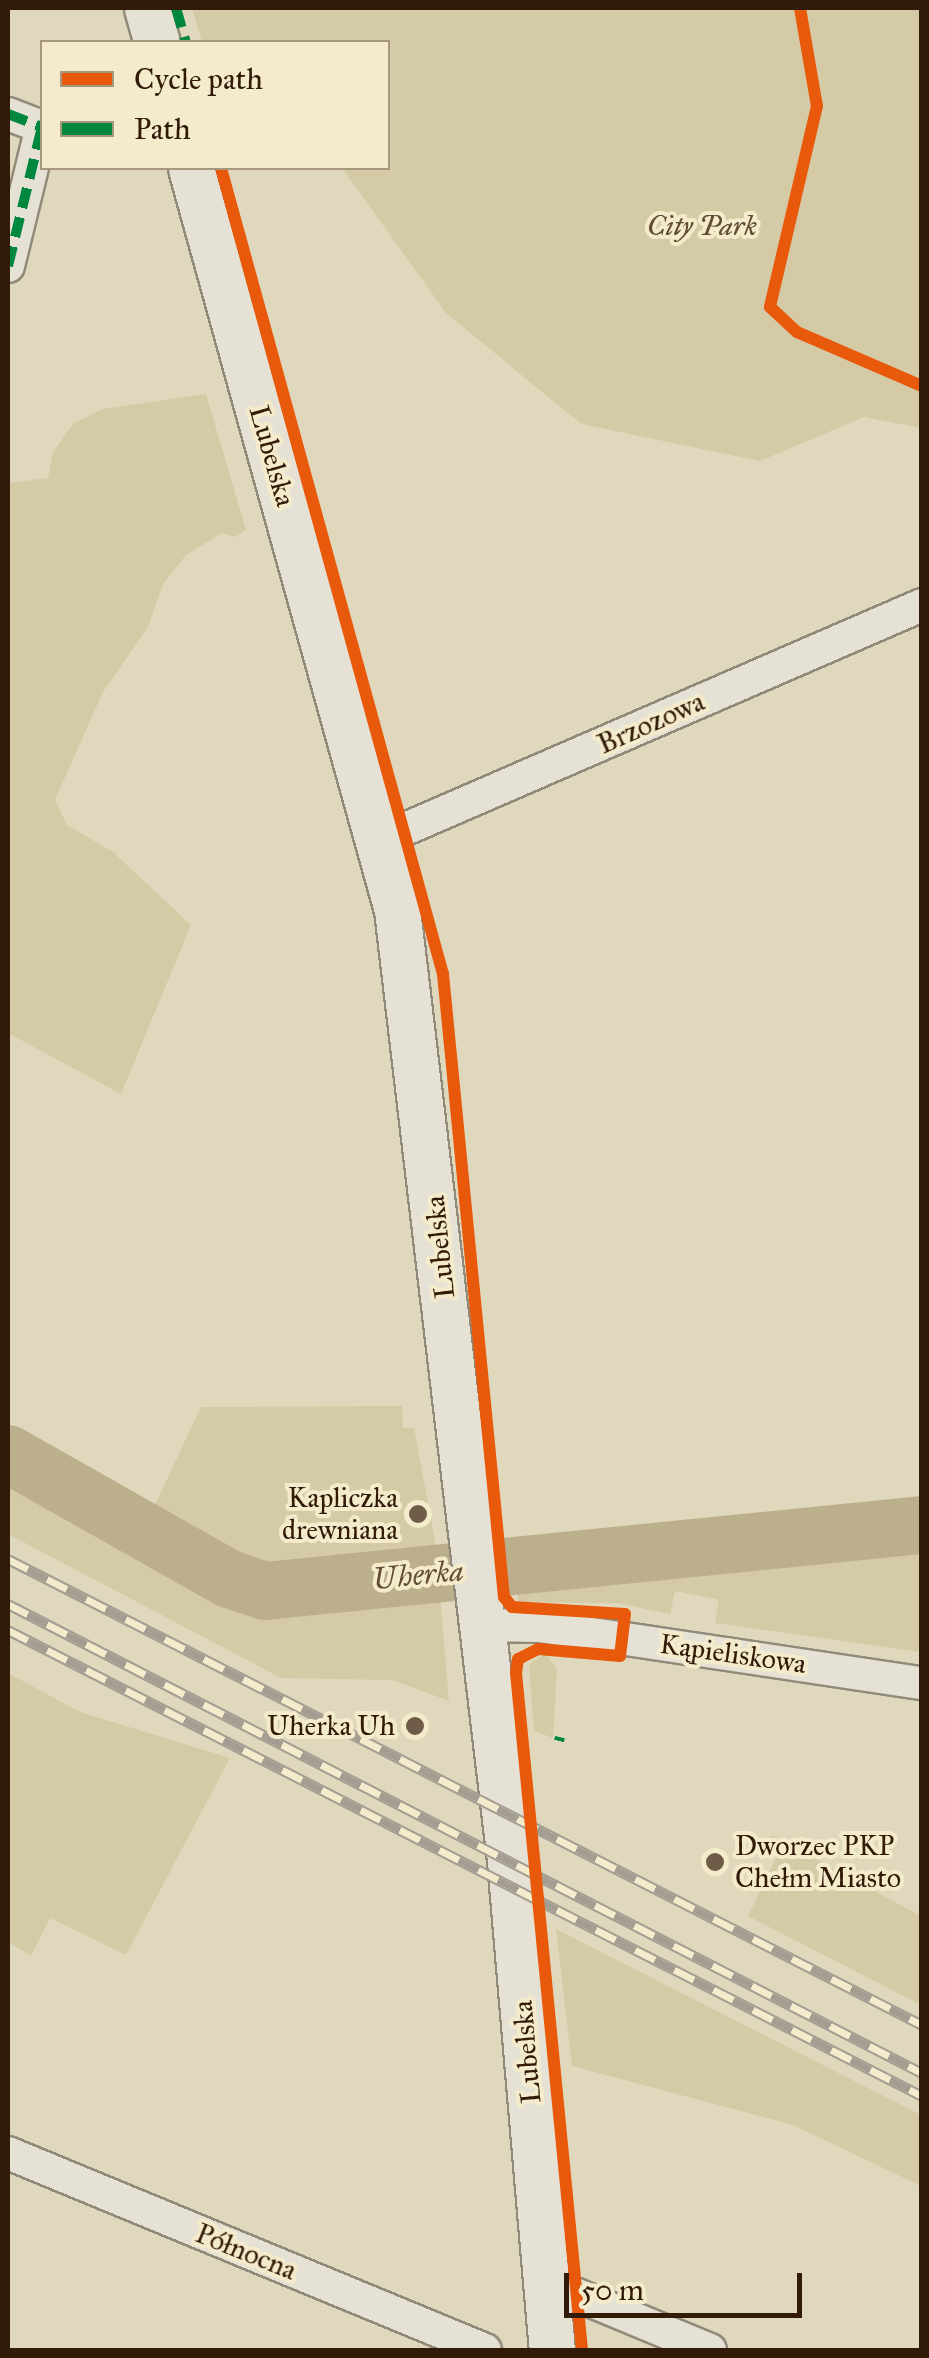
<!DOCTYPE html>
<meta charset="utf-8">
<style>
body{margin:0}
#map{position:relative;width:929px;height:2358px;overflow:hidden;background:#dfd8bd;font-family:"IM FELL Great Primer",serif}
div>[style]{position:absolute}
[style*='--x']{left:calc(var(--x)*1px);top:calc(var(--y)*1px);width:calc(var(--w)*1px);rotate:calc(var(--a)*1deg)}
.green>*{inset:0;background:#d5caa6}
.river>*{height:58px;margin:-29px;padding:0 29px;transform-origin:29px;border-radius:29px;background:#bcaf8c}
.roads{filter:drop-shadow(2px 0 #918a79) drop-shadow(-2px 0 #918a79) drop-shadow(0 2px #918a79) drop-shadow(0 -2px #918a79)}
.street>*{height:32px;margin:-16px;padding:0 16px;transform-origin:16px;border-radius:16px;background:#e5e1d4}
.secondary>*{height:45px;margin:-22.5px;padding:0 22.5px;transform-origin:22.5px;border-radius:22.5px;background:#e5e1d4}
.rail>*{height:11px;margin-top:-5.5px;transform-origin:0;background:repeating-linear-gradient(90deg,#f3ebcb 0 22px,#a49d92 0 44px);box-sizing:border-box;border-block:2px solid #a49d92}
.quiet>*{height:10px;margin-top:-5px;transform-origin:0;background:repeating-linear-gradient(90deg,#00873e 0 20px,transparent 0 30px)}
.cycleway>*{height:12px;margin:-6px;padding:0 6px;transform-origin:6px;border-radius:6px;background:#e8590c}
.dots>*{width:28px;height:28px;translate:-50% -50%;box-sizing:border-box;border:5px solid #f3ebcb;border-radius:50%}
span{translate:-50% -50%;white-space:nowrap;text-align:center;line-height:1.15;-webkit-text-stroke:8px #f3ebcb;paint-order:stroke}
.park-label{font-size:28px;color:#604b32;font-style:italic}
.street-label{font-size:28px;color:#321a09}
.poi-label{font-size:28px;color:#321a09}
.right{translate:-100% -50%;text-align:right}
.left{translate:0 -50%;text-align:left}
.water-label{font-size:30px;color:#634e35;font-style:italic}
.frame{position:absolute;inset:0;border:10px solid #321a09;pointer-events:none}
.legend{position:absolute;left:40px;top:40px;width:350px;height:130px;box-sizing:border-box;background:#f3ebcb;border:2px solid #a6977d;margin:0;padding:12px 18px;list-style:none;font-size:30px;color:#321a09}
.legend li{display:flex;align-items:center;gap:20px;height:50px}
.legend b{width:50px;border:2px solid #a6977d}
.scale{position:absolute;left:564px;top:2273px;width:238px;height:45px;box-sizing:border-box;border:5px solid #321a09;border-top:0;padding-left:12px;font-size:30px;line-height:35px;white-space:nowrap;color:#321a09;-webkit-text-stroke:8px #f3ebcb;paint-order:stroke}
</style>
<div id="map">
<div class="green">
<div style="clip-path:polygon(192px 8px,921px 8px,921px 428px,864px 417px,760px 461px,581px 424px,446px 313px,342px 168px,388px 168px,388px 42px,202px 42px)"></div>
<div style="clip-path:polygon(206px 394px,246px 530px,235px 537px,222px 533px,186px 555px,163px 584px,148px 627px,103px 692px,55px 800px,67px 825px,113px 852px,191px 925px,121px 1094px,8px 1033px,8px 483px,48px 478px,53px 452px,74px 423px,103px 409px)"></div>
<div style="clip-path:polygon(402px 1406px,403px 1428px,414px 1428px,436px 1546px,449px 1701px,392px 1680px,281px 1678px,8px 1534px,8px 1430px,152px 1511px,201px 1407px)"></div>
<div style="clip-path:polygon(921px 1510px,921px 1652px,715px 1623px,719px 1600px,675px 1591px,670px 1614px,617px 1603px,518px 1602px,514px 1556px)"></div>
<div style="clip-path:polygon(546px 1654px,557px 1669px,553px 1738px,534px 1731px,529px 1664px)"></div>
<div style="clip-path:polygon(8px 1673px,80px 1712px,230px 1758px,126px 1955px,50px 1918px,31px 1956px,8px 1942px)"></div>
<div style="clip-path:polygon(771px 1835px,921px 1916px,921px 2005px,748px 1916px,777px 1856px)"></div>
<div style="clip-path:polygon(556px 1929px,921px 2115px,921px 2186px,793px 2125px,572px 2066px)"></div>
</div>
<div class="river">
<div style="--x:8;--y:1454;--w:254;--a:29.5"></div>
<div style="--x:229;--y:1579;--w:38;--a:18"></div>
<div style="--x:265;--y:1591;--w:660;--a:-5.74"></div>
</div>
<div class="roads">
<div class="street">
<div style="--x:8;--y:114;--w:36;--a:21"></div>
<div style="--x:8;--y:266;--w:143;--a:-76.3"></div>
<div style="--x:380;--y:840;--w:591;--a:-23.44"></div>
<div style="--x:484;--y:1625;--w:55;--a:1"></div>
<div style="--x:539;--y:1626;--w:387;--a:8.5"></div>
<div style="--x:8;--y:2153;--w:516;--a:22.44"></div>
<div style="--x:548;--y:2296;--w:29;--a:-2"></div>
<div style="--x:577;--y:2295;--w:144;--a:22.5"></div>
</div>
<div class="secondary">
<div style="--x:147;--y:8;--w:35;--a:74"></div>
<div style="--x:191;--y:168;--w:770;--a:74.48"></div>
<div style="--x:397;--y:910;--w:958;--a:83.22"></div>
<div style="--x:510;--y:1861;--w:491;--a:85.1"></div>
</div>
</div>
<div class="rail">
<div style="--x:8;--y:1559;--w:1026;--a:27.01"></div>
<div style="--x:8;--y:1604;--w:1027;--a:27.16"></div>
<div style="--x:8;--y:1630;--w:1026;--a:27.01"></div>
</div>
<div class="quiet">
<div style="--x:176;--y:8;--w:35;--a:74"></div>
<div style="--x:8;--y:114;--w:36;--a:21"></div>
<div style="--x:8;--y:266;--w:143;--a:-76.3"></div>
<div style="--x:559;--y:1741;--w:4;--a:-76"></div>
</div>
<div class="cycleway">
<div style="--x:800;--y:8;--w:99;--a:80.2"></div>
<div style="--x:817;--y:106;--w:206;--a:103.2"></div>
<div style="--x:770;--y:307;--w:37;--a:43"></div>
<div style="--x:797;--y:332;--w:136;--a:23.4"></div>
<div style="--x:221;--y:168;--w:836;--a:74.6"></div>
<div style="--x:443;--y:974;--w:626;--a:84.41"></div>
<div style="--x:504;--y:1597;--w:13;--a:51"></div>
<div style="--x:512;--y:1607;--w:113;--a:3.5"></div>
<div style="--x:625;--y:1614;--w:42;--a:96.8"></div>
<div style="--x:620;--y:1656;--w:82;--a:-175.1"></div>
<div style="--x:538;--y:1649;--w:22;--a:153"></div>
<div style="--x:518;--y:1659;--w:14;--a:98"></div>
<div style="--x:516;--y:1673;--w:680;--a:84.43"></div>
</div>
<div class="dots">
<div style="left:418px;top:1514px;background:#6f5c48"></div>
<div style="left:415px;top:1726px;background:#6f5c48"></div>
<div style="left:715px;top:1862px;background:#6f5c48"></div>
</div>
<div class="park-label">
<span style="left:702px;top:226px">City Park</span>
</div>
<div class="street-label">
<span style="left:272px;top:456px;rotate:74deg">Lubelska</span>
<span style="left:651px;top:723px;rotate:-24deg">Brzozowa</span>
<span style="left:440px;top:1247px;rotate:-96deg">Lubelska</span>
<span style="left:733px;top:1654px;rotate:8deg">Kąpieliskowa</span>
<span style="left:527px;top:2052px;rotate:-95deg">Lubelska</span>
<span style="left:246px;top:2252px;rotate:22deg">Północna</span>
</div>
<div class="poi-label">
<span class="right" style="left:398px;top:1514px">Kapliczka<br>drewniana</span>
<span class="right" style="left:395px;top:1726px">Uherka Uh</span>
<span class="left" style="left:735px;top:1862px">Dworzec PKP<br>Chełm Miasto</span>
</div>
<div class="water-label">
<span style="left:418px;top:1575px;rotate:-6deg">Uherka</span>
</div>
<div class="frame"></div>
<ul class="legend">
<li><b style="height:12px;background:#e8590c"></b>Cycle path</li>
<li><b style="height:12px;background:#00873e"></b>Path</li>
</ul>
<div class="scale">50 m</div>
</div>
